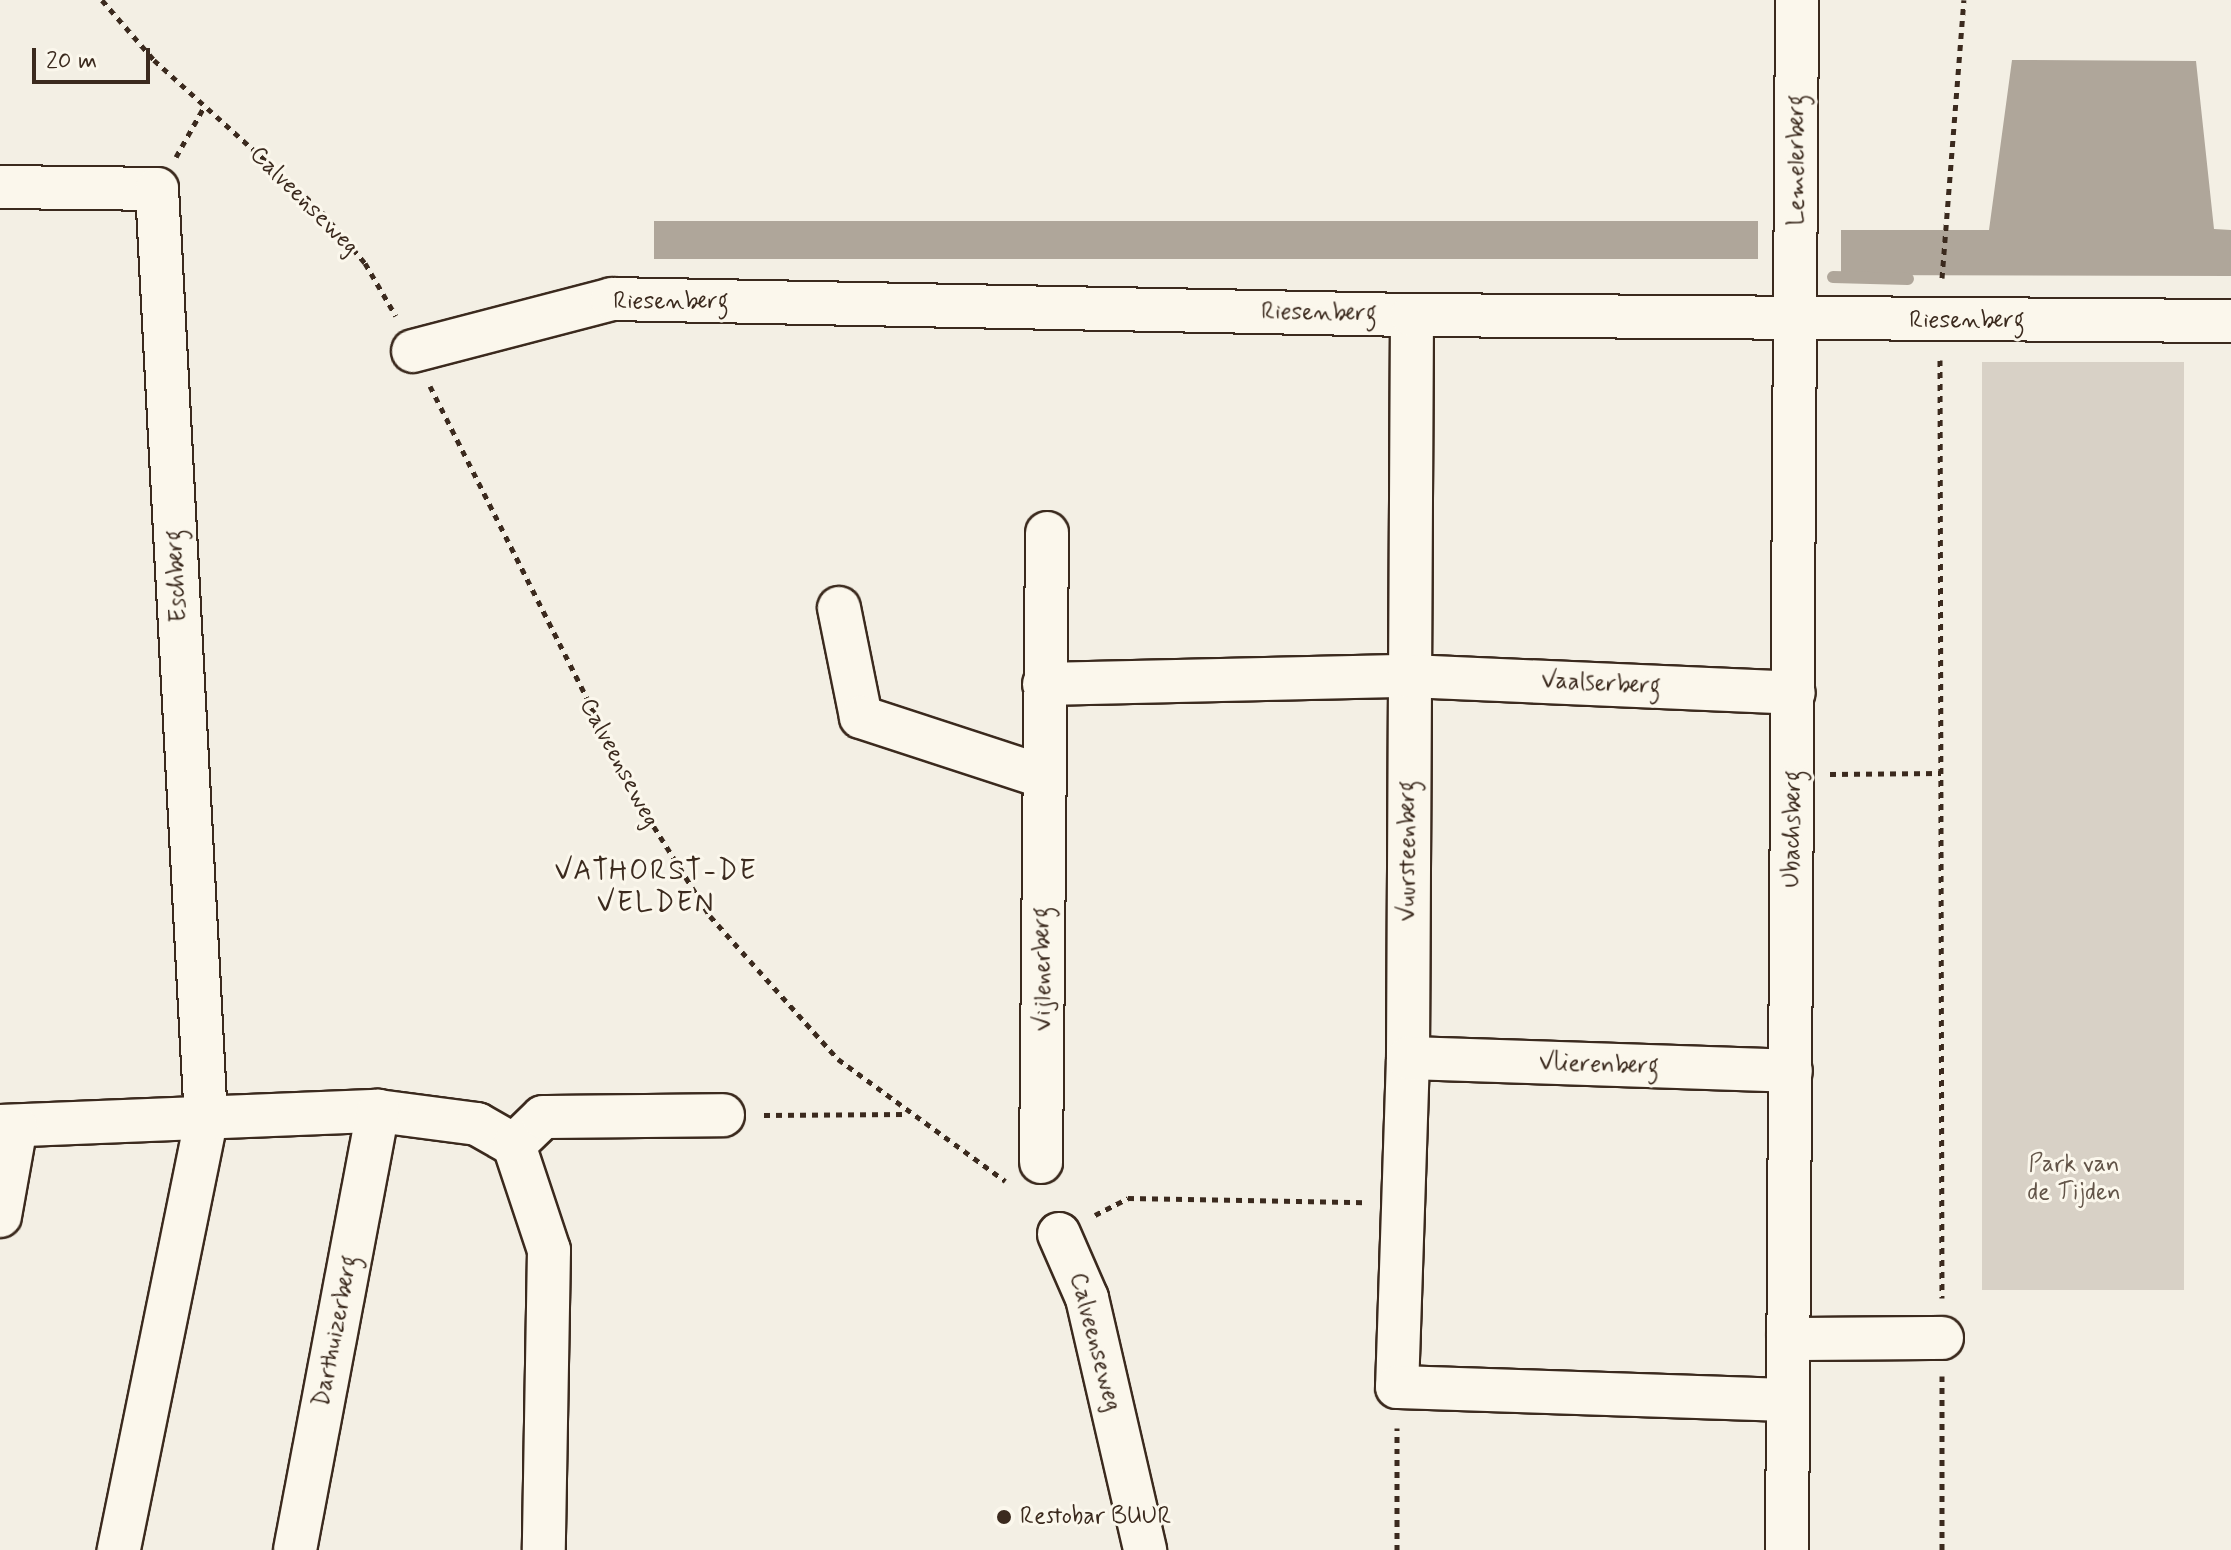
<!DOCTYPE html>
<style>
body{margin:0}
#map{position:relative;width:2231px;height:1550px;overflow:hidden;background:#f3efe4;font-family:Mynerve,sans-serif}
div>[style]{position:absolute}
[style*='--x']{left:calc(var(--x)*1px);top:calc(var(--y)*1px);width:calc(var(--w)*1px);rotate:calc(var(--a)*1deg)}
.green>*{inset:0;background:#d8d1c6;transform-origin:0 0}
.water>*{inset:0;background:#afa69a;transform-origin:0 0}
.stream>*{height:12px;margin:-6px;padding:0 6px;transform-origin:6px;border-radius:6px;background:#afa69a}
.path>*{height:5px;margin-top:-2.5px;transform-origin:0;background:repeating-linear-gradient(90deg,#3b2a1e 0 6px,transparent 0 12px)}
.roads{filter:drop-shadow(2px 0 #3b2a1e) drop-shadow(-2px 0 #3b2a1e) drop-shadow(0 2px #3b2a1e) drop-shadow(0 -2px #3b2a1e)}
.street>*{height:42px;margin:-21px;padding:0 21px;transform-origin:21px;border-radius:21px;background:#fbf7ec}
.dots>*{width:22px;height:22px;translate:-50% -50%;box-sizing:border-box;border:4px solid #fbf7ec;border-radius:50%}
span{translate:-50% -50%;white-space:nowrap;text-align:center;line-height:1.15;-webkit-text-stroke:6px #fbf7ec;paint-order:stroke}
.street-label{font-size:24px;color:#3b2a1e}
.park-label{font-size:24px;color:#625448}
.poi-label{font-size:24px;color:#3b2a1e}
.left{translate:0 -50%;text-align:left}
.quarter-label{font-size:28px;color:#3b2a1e;letter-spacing:2px}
.scale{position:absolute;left:32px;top:48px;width:118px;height:36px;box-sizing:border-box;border:4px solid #3b2a1e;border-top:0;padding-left:10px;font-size:24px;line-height:28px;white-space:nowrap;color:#3b2a1e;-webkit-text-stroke:6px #fbf7ec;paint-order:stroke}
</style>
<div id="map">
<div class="green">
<div style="left:2184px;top:362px;width:928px;height:202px;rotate:90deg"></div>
</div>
<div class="water">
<div style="clip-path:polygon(2012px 60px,2196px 61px,2214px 229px,2231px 230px,2231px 276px,1841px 275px,1841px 230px,1989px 230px)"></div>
<div style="left:654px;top:221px;width:1104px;height:38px"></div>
</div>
<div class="stream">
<div style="--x:1833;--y:277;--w:75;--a:1.5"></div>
</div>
<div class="path">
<div style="--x:102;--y:0;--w:79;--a:49.1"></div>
<div style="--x:154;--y:60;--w:227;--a:42.1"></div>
<div style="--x:322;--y:212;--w:67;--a:49.9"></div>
<div style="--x:365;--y:263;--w:61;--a:59.7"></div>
<div style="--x:176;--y:157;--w:57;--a:-60.8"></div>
<div style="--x:1942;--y:278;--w:279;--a:-85.5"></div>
<div style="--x:1940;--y:360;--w:938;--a:89.88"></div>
<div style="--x:430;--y:386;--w:470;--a:63.3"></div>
<div style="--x:641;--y:806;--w:130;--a:57.9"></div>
<div style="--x:710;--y:916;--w:192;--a:48.2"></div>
<div style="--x:838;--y:1059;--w:207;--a:36.1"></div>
<div style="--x:1830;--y:774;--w:111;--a:-0.5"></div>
<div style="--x:764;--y:1115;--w:142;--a:-0.4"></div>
<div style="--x:1095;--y:1215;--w:37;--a:-27"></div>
<div style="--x:1128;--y:1198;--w:237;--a:1"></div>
<div style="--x:1942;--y:1376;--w:174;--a:90"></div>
<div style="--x:1397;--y:1550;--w:122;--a:-90"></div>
</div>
<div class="roads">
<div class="street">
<div style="--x:0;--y:187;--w:157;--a:0.7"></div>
<div style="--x:157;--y:189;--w:933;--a:86.99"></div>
<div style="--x:206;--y:1121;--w:438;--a:101.5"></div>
<div style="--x:1412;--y:315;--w:743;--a:90.31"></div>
<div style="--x:1408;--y:1058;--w:329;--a:91.9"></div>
<div style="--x:1397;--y:1387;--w:391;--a:1.9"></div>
<div style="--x:413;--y:351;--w:206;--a:-14.6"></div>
<div style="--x:612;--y:299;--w:800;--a:1.15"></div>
<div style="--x:1412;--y:315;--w:819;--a:0.42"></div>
<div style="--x:839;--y:608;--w:111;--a:78.6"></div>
<div style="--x:861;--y:717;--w:189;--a:18.1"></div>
<div style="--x:1044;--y:684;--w:365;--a:-1.3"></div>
<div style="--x:1409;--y:676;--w:385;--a:2.5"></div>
<div style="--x:1408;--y:1058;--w:383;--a:1.9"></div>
<div style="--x:0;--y:1126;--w:378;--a:-2.3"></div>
<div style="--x:378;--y:1111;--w:100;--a:7.5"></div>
<div style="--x:477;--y:1124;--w:43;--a:29.6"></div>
<div style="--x:514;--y:1145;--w:111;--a:71.6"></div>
<div style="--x:549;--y:1250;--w:300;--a:91"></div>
<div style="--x:514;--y:1145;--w:40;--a:-44"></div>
<div style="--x:543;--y:1117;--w:180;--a:-0.6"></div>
<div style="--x:1041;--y:1162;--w:629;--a:-89.45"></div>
<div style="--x:0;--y:1216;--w:91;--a:-79.9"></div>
<div style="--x:1059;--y:1234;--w:70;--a:66.4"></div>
<div style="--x:1087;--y:1298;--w:259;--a:77"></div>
<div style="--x:1788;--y:1339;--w:154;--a:-0.4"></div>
<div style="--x:295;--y:1550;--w:447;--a:-79.3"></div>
<div style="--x:1787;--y:1550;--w:1550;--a:-89.63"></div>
</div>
</div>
<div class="dots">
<div style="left:1004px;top:1517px;background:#3b2a1e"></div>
</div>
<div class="street-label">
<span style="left:1797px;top:160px;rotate:-90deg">Lemelerberg</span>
<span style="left:304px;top:201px;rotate:45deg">Calveenseweg</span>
<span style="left:671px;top:302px">Riesenberg</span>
<span style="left:1319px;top:313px;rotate:1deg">Riesenberg</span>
<span style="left:1967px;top:321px">Riesenberg</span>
<span style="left:177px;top:576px;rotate:-93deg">Eschberg</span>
<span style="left:1601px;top:684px;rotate:3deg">Vaalserberg</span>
<span style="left:619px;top:763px;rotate:62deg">Calveenseweg</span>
<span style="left:1793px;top:829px;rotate:-89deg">Ubachsberg</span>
<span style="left:1408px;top:851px;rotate:-90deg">Vuursteenberg</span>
<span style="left:1043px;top:969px;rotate:-91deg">Vijlenerberg</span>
<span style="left:1599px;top:1065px;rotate:2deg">Vlierenberg</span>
<span style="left:336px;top:1331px;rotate:-79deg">Darthuizerberg</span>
<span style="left:1095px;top:1342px;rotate:75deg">Calveenseweg</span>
</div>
<div class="park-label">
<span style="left:2074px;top:1179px">Park van<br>de Tijden</span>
</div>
<div class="poi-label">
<span class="left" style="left:1020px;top:1517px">Restobar BUUR</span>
</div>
<div class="quarter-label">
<span style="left:656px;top:888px">VATHORST-DE<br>VELDEN</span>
</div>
<div class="scale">20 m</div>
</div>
